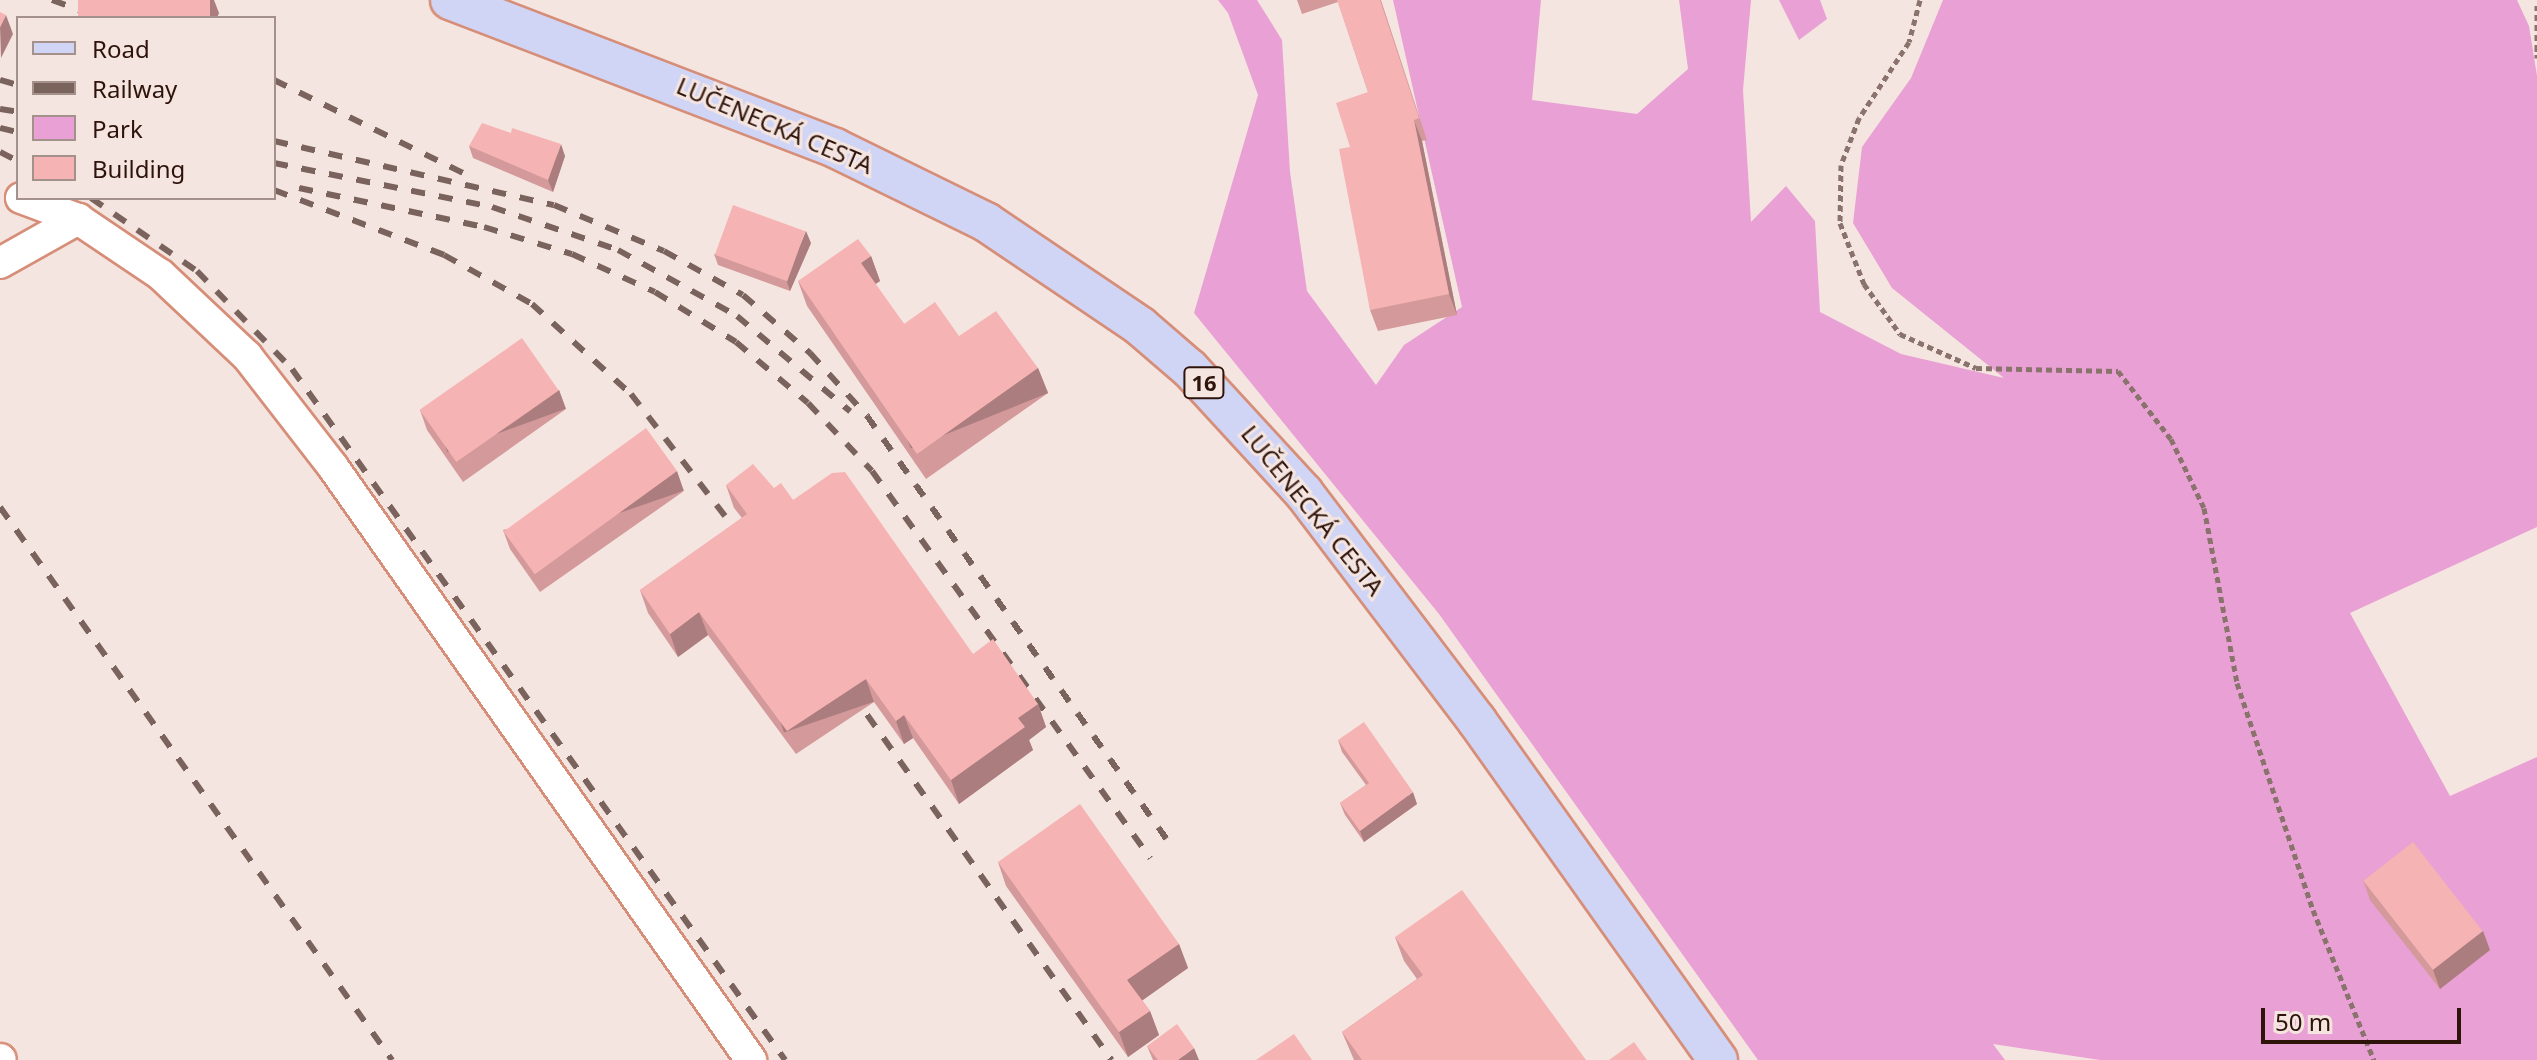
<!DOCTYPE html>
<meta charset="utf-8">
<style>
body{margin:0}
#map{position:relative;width:2537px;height:1060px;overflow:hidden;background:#f5e5e0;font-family:"Noto Sans",sans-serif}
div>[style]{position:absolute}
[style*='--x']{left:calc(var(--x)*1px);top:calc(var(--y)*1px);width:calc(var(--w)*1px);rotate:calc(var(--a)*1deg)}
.green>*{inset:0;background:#e9a0d4}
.path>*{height:5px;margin-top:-2.5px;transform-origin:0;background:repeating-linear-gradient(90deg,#89736c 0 6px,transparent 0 10px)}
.roads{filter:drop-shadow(2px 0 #d68e78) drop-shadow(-2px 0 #d68e78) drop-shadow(0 2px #d68e78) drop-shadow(0 -2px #d68e78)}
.minor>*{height:30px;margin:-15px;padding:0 15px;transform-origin:15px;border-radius:15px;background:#fff}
.major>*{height:38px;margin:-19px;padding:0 19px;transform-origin:19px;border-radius:19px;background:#d0d5f6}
.rail>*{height:6px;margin-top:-3px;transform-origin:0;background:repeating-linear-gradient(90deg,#7a635c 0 14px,transparent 0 28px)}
.wall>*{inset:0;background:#d49a9b}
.shaded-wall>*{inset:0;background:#ac7d7e;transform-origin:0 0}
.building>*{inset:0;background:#f6b3b4;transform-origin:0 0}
span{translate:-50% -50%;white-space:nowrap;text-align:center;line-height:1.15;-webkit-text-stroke:6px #f5e5e0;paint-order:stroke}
.shield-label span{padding:2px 6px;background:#f5e5e0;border:2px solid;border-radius:6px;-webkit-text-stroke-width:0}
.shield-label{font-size:22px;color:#2e130b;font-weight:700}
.street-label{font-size:24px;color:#2e130b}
.legend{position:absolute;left:16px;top:16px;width:260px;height:184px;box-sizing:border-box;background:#f5e5e0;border:2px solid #a5918b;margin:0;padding:10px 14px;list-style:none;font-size:24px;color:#2e130b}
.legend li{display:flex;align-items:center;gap:16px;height:40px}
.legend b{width:40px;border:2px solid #a5918b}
.scale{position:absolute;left:2261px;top:1008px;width:200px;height:36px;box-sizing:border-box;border:4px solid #2e130b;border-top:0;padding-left:10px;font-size:24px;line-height:28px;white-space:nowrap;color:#2e130b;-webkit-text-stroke:6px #f5e5e0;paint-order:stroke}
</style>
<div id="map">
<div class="green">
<div style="clip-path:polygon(1218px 0,1257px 0,1282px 40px,1290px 172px,1307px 291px,1376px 385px,1404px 345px,1462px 307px,1393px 0,1541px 0,1532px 100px,1637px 114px,1688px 69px,1679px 0,1751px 0,1743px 90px,1751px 222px,1786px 186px,1815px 221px,1820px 312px,1901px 354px,2004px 378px,1892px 288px,1853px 223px,1862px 147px,1911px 78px,1943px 0,2517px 0,2529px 26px,2537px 76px,2537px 527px,2350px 613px,2450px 796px,2537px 757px,2537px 1060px,2100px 1060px,1993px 1044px,2005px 1060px,1758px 1060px,1439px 614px,1194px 313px,1258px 95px,1228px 13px)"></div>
<div style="clip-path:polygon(1779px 0,1820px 0,1827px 19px,1799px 40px)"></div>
</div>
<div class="path">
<div style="--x:1920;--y:0;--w:43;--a:104.7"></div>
<div style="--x:1909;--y:42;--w:91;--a:123.3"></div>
<div style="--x:1859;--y:118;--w:50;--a:111"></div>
<div style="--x:1841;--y:165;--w:58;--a:91"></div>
<div style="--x:1840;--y:223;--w:66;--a:68.5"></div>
<div style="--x:1864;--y:284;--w:62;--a:54.2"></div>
<div style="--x:1900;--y:334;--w:83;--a:24.1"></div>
<div style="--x:1976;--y:368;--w:142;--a:1.2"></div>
<div style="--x:2118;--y:371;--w:86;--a:52.1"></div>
<div style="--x:2171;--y:439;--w:76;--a:64.4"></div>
<div style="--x:2204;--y:508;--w:178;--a:79.3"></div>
<div style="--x:2237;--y:683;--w:239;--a:71.5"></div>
<div style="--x:2313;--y:910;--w:162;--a:67.9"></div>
<div style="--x:2537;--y:5;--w:53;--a:90"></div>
</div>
<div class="roads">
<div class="minor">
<div style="--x:21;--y:198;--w:61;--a:20.2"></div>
<div style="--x:0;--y:263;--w:90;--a:-29.4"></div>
<div style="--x:78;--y:219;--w:100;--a:34"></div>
<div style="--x:161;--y:275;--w:118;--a:43.3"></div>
<div style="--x:247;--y:356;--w:140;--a:52.2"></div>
<div style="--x:333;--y:467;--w:726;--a:54.82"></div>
<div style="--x:0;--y:1059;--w:1;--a:45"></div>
</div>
<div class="major">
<div style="--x:450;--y:0;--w:412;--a:21"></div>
<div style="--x:835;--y:148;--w:168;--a:26.1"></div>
<div style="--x:986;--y:222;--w:186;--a:34"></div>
<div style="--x:1140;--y:326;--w:66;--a:40.7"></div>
<div style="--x:1190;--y:369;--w:168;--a:47.4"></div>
<div style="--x:1304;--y:493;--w:286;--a:52.8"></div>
<div style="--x:1477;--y:721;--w:416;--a:54.6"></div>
</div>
</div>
<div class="rail">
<div style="--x:52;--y:0;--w:37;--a:20"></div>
<div style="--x:0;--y:80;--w:19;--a:16"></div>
<div style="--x:274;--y:80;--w:211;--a:26.2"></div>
<div style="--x:0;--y:109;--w:18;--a:9"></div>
<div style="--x:0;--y:128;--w:18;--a:13"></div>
<div style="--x:274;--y:141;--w:287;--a:12.9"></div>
<div style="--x:554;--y:205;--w:119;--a:22.7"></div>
<div style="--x:664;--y:251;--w:90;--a:29.1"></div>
<div style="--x:743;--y:295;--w:89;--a:40.9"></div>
<div style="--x:810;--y:353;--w:85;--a:47.9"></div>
<div style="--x:867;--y:416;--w:524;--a:54.7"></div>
<div style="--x:0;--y:152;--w:20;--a:27"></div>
<div style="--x:274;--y:163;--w:222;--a:11.4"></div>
<div style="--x:492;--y:207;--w:133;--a:18.8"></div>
<div style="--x:618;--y:250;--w:136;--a:29"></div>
<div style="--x:737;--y:316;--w:148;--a:40.1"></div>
<div style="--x:299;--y:188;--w:189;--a:11.9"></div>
<div style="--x:484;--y:227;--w:92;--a:17.1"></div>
<div style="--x:572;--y:254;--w:91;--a:24.6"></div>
<div style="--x:655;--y:292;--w:95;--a:31.7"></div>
<div style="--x:736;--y:342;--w:94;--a:40.3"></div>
<div style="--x:808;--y:403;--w:93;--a:46.7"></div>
<div style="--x:872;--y:471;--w:477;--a:54.3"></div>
<div style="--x:274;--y:190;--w:182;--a:20.9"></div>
<div style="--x:444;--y:255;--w:101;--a:29.1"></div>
<div style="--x:532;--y:304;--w:134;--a:42.3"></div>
<div style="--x:631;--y:394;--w:187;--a:52.4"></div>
<div style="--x:91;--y:198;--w:129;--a:34.6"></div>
<div style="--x:197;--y:271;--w:136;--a:45.9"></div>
<div style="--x:292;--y:369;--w:849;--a:54.49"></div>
<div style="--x:0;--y:507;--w:678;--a:54.67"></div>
<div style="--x:851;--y:692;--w:451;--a:54.7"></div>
</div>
<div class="wall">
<div style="clip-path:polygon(1297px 0,1381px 0,1427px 140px,1422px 141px,1457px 315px,1378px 331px,1370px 310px,1350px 147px,1368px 92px,1338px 2px,1302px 14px)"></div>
<div style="clip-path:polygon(469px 146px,565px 156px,553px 192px,473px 158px)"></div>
<div style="clip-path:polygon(811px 243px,790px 291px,718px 265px,714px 254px)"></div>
<div style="clip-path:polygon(871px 256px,880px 281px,875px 284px,904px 324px,959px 336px,1038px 368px,1048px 393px,926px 479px,807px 306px,798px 281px)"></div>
<div style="clip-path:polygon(559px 390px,566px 409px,463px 482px,427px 430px,420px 410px)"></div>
<div style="clip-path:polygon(726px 485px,774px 488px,793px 500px,973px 654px,1038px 704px,1046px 727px,1029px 740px,1033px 750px,959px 804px,913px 738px,904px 744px,874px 702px,796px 754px,708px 635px,678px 657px,648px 613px,640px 590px,742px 518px,734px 508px)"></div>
<div style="clip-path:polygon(684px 491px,540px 592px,510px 549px,503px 530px)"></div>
<div style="clip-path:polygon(1338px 740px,1417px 804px,1364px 842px,1345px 815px,1340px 803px,1366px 785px,1342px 752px)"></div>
<div style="clip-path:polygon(998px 862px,1179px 944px,1188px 968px,1142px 1000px,1150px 1011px,1159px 1035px,1128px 1057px,1006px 886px)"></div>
<div style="clip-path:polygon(2363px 880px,2490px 950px,2440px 989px,2370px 900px)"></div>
<div style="clip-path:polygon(1395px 937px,1586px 1060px,1354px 1060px,1342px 1032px,1417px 979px,1404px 961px)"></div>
<div style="clip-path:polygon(1147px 1046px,1199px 1060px,1153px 1060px)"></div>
</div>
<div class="shaded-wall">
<div style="clip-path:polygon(210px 0,214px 0,219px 13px,217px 18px,203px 18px)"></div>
<div style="clip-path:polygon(6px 15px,13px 34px,1px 58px,0 27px)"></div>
<div style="clip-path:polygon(1414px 120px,1422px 141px,1457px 315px,1449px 294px)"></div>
<div style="clip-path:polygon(561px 144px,565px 156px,553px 192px,548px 180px)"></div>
<div style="clip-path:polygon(806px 231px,811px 243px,790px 291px,786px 279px)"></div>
<div style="clip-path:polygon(871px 256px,880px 281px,870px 288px,861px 263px)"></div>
<div style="left:1038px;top:368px;width:27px;height:148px;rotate:68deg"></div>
<div style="left:559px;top:390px;width:20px;height:126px;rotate:70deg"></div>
<div style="left:677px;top:471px;width:21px;height:176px;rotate:71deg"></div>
<div style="clip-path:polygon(699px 612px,708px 635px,678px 657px,670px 634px)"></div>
<div style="left:866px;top:679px;width:24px;height:95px;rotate:71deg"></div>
<div style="clip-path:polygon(1038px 704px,1046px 727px,1029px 740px,1033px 750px,959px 804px,951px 780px,1018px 718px)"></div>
<div style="clip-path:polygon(904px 715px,913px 738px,904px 744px,896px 721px)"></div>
<div style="clip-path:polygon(1413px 792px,1417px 804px,1364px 842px,1360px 831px)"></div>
<div style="clip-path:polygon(2483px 931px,2490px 950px,2440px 989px,2433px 970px)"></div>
<div style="clip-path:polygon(1179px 944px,1188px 968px,1136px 1005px,1127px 980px)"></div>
<div style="clip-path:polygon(1150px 1011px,1159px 1035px,1128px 1057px,1119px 1032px)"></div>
<div style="clip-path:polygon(1194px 1048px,1199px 1060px,1178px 1060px)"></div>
</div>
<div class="building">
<div style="left:78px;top:0;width:132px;height:19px"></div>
<div style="clip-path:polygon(1337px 0,1380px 0,1419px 118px,1414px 120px,1449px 294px,1370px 310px,1339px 149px,1350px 147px,1336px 103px,1368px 92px)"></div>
<div style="clip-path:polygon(0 12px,6px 15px,0 27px)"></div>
<div style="clip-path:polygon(482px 123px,511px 133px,512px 128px,561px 144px,548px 180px,469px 146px)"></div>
<div style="left:733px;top:205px;width:77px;height:53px;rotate:20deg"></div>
<div style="clip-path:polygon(858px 239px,871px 256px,861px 263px,904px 324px,935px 302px,959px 336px,996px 311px,1038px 368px,917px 454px,798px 281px)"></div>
<div style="left:522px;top:338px;width:64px;height:125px;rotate:55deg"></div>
<div style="left:646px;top:428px;width:53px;height:176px;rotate:54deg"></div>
<div style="clip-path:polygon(753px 464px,774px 488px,781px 483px,793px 500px,832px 473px,845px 472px,973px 654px,993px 639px,1038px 704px,1018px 718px,1025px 727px,951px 780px,904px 715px,896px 721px,866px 679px,787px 731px,699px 612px,670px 634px,640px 590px,747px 514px,726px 485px)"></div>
<div style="clip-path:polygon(1364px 722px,1413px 792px,1360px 831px,1340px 803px,1369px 783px,1338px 740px)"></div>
<div style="clip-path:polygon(1080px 804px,1179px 944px,1127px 980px,1150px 1011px,1119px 1032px,998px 862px)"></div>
<div style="left:2413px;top:842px;width:113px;height:63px;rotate:52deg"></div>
<div style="clip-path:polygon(1462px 890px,1586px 1060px,1362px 1060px,1342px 1032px,1423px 975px,1395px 937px)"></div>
<div style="clip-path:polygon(1177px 1024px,1194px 1048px,1178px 1060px,1158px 1060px,1147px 1046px)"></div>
<div style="clip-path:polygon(1294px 1034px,1312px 1060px,1256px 1060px)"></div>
<div style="clip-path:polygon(1634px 1042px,1647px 1060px,1609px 1060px)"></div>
</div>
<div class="shield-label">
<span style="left:1204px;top:383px">16</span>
</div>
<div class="street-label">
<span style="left:775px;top:125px;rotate:23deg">LUČENECKÁ CESTA</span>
<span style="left:1313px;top:510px;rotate:51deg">LUČENECKÁ CESTA</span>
</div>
<ul class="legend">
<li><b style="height:10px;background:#d0d5f6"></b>Road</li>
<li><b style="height:10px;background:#7a635c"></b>Railway</li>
<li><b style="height:22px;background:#e9a0d4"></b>Park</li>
<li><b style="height:22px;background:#f6b3b4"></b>Building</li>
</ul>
<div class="scale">50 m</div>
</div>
